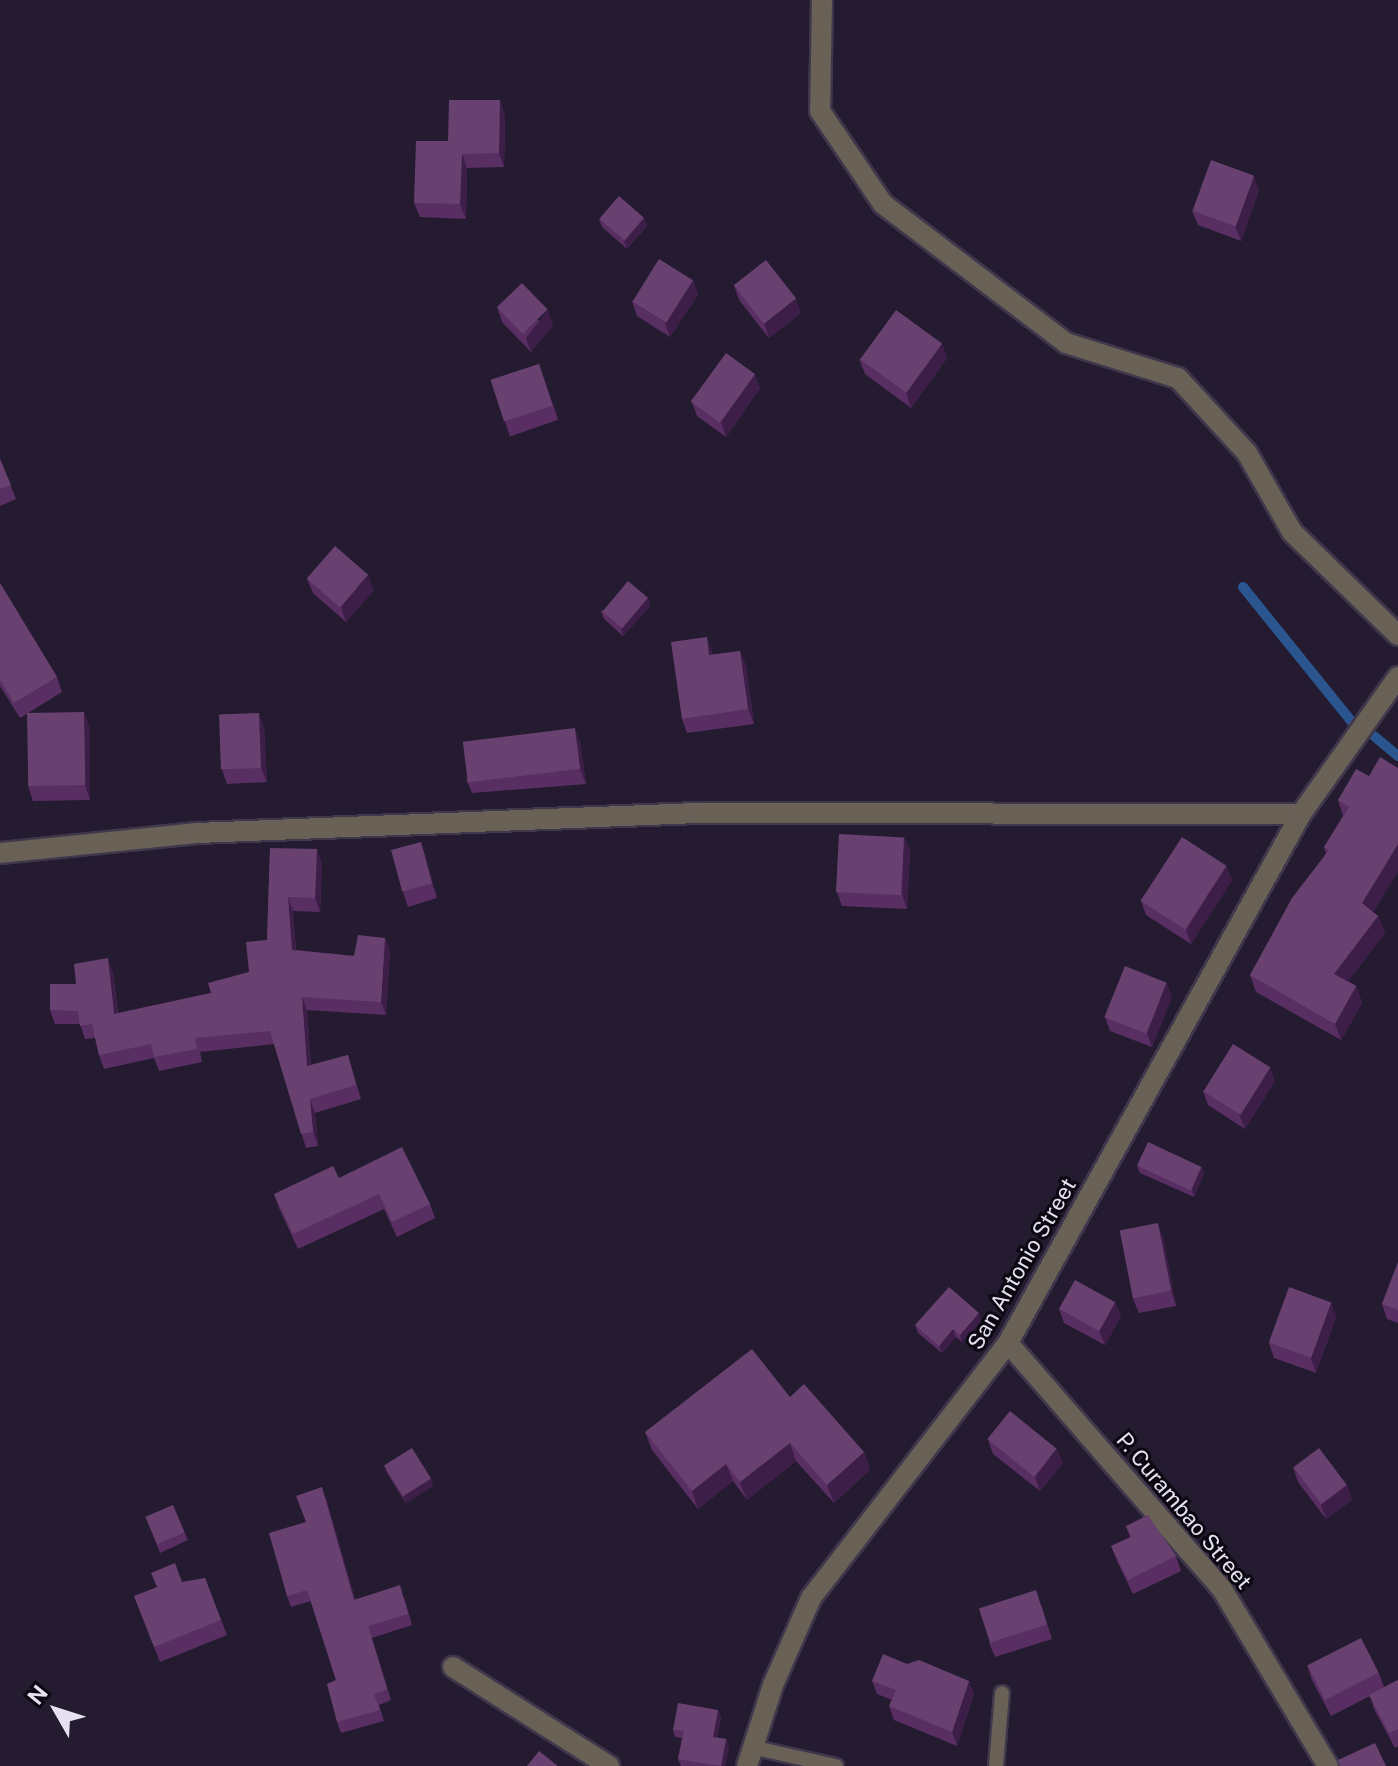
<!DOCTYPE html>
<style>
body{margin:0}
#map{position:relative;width:1398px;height:1766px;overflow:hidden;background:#241b31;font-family:"Public Sans",sans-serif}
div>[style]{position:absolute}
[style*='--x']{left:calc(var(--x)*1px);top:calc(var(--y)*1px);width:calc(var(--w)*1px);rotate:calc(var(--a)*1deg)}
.stream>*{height:10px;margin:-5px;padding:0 5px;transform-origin:5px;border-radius:5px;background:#2a558e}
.roads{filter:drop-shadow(2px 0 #3f374c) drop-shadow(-2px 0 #3f374c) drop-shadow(0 2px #3f374c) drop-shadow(0 -2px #3f374c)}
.lane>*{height:14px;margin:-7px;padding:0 7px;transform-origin:7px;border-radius:7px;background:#696056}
.street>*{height:20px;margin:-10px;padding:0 10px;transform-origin:10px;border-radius:10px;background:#696056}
.wall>*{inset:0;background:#592e62;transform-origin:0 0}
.shaded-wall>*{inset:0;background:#3d1e48}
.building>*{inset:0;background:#684171;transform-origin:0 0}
span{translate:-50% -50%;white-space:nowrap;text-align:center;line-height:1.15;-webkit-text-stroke:6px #0b0811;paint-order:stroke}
.street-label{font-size:22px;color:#e6e1f0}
.north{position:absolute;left:16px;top:1670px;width:80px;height:80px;-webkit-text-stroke:6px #0b0811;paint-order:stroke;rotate:309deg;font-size:22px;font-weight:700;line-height:32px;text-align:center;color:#e6e1f0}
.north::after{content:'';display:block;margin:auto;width:28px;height:36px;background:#e6e1f0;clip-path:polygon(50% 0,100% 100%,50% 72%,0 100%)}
</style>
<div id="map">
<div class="stream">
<div style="--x:1243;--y:587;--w:174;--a:51.1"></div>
<div style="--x:1374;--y:736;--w:31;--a:40"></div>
</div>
<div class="roads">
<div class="lane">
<div style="--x:751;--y:1747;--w:87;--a:12.6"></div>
<div style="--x:996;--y:1766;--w:73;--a:-85.3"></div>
</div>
<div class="street">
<div style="--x:822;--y:0;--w:111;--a:91"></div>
<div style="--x:820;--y:111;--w:112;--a:55.9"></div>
<div style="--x:883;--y:204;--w:230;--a:37.2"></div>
<div style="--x:1066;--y:343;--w:117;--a:17.4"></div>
<div style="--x:1178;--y:378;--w:102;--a:47.4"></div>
<div style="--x:1247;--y:453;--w:91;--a:60.3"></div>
<div style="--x:1292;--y:532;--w:148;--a:44.2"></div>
<div style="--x:0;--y:853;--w:198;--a:-5.8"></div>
<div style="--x:197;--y:833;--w:501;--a:-2.29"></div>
<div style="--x:698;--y:813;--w:603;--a:0.1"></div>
<div style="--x:1008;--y:1343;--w:326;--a:49"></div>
<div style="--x:1222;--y:1589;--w:206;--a:59.1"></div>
<div style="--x:453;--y:1667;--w:185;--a:32.4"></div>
<div style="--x:747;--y:1766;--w:85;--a:-72.2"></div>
<div style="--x:773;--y:1685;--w:95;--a:-66.4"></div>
<div style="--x:811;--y:1598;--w:322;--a:-52.3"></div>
<div style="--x:1008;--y:1343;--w:605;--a:-61.02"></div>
<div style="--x:1301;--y:814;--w:168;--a:-54.7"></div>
</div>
</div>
<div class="wall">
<div style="clip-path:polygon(505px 115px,504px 167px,467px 168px,466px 219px,420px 217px,414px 203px,448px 141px)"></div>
<div style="clip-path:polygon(1259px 190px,1241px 241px,1198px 225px,1192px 211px)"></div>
<div style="clip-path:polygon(644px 218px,647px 226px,627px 249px,602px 227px,599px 219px)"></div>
<div style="clip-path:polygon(693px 280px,698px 295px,670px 337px,637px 316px,632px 301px)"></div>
<div style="clip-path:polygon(734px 285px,801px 313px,769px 338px,739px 300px)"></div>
<div style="clip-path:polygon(497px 307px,553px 325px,531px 352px,502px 322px)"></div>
<div style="clip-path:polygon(942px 344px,947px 358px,911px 408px,865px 374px,859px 359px)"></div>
<div style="left:539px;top:364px;width:59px;height:51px;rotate:71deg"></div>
<div style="clip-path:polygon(760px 388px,726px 437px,697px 416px,692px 402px)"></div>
<div style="clip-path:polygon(0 459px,16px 499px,0 506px)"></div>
<div style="clip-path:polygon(307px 579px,374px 590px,346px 622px,313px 593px)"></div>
<div style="clip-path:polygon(0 583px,57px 677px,62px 692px,20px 718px,0 686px)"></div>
<div style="clip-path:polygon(648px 598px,650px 606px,623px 636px,604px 619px,601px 611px)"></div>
<div style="clip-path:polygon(712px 651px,712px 655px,740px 651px,746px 666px,754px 724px,687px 733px,682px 719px)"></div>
<div style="clip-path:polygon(90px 727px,90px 800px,33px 801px,28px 786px)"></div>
<div style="clip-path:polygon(264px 727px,267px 782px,227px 784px,222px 770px)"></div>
<div style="clip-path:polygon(580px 742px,586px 784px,472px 793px,466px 779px)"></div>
<div style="clip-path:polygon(1398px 768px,1398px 871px,1373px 912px,1378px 916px,1385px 933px,1348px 981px,1356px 986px,1362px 1003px,1341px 1040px,1256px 992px,1250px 975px,1326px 853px,1324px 847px,1343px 816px,1338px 800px,1369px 776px)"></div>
<div style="clip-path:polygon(904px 837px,910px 851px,907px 909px,842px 906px,837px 892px)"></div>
<div style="clip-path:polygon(421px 842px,437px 898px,408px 907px,403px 892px)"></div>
<div style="clip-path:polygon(270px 848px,322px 863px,320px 912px,293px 911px,296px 950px,354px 956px,385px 938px,390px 951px,386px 1015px,307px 1010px,311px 1065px,348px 1055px,361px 1099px,315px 1113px,318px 1146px,306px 1148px,274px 1044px,200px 1052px,202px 1062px,159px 1071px,154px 1058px,104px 1069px,99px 1055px,95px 1038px,85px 1039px,80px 1024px,55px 1024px,50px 1010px,76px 984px,113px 972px,118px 1013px,211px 993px,249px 972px,267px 940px)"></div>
<div style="clip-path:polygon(1226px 866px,1232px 880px,1191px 944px,1146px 915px,1141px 901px)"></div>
<div style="clip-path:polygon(1172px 997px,1152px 1047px,1110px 1031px,1105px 1017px)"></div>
<div style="clip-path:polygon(1275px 1081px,1245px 1129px,1208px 1105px,1203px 1091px)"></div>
<div style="clip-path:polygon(1137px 1166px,1201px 1167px,1204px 1174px,1194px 1197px,1140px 1173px)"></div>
<div style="clip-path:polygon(339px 1178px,430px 1204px,435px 1218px,397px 1237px,384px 1209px,298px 1249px,279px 1208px,274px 1194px)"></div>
<div style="clip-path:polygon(1163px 1237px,1176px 1306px,1139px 1313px,1133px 1299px)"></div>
<div style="clip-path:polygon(1398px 1262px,1398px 1323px,1387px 1319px,1382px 1304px)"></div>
<div style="clip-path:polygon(1059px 1309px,1121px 1316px,1105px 1345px,1064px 1323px)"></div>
<div style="clip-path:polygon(1336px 1317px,1316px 1373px,1274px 1358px,1269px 1343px)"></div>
<div style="clip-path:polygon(981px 1321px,962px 1342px,956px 1337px,942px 1353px,918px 1333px,915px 1325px)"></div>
<div style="clip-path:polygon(790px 1397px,864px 1452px,870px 1470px,834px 1503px,796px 1461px,747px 1500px,733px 1481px,698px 1509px,652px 1450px,645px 1432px)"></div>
<div style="clip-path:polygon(988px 1440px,1063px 1463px,1040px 1491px,993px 1454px)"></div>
<div style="clip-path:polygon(384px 1465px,431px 1479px,433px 1486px,406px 1503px,387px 1473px)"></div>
<div style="clip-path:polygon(1293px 1467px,1347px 1485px,1352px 1500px,1326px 1519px,1298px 1482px)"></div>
<div style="clip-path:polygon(326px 1498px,355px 1599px,404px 1597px,412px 1625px,372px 1638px,391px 1700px,379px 1705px,384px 1721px,341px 1733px,337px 1722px,336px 1680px,311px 1601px,291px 1607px,287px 1596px,306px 1522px)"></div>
<div style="clip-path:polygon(146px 1517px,185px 1533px,188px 1540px,160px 1553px)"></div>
<div style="clip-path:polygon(1126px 1526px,1176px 1556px,1181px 1571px,1133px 1594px,1117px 1561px,1111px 1546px,1130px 1537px)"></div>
<div style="clip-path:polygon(205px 1578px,227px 1635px,160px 1662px,134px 1596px)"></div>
<div style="clip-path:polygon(1041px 1605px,1052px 1639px,995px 1657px,989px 1643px)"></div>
<div style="clip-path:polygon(907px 1664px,969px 1681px,974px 1694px,957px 1746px,894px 1720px,889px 1706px,892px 1700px,877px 1694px,872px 1681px)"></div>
<div style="clip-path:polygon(1307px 1665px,1379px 1673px,1384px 1687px,1398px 1680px,1398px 1746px,1395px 1748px,1374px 1709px,1370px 1696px,1331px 1716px,1312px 1680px)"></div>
<div style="clip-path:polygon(718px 1710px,721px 1717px,717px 1738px,726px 1739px,729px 1747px,725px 1766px,681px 1766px,678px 1759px,682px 1738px,675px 1737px,673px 1730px)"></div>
</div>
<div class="shaded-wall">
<div style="clip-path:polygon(500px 100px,505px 115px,504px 167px,499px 153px)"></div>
<div style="clip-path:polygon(462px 154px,467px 168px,466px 219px,460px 204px)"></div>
<div style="clip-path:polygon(1254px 176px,1259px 190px,1241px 241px,1235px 226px)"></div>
<div style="clip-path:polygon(644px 218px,647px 226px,627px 249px,624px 242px)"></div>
<div style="clip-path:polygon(693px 280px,698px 295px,670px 337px,665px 323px)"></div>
<div style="clip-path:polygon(796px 299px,801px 313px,769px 338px,764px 323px)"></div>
<div style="clip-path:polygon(548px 310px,553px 325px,531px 352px,526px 338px)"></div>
<div style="clip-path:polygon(942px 344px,947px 358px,911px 408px,906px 393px)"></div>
<div style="clip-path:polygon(755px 374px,760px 388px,726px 437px,721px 422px)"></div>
<div style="clip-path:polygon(368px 575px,374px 590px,346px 622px,341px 607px)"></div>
<div style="clip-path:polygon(648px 598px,650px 606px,623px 636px,621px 629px)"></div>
<div style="clip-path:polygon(707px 637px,712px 651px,715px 670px,709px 655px)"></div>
<div style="clip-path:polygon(740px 651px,746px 666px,754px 724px,748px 709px)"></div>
<div style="clip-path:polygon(84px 712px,90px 727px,90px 800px,85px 785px)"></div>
<div style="clip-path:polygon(259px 713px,264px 727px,267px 782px,261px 768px)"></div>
<div style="clip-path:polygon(575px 728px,580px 742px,586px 784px,580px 769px)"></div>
<div style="clip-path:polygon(904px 837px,910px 851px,907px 909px,902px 894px)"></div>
<div style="clip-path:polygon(421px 842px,426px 857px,437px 898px,432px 884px)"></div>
<div style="clip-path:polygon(1398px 844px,1398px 871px,1368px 920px,1362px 903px)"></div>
<div style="clip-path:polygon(317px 849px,322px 863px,320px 912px,315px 898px)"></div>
<div style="clip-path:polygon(1226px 866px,1232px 880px,1191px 944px,1186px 930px)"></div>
<div style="clip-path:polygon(288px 897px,293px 911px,297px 964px,292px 950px)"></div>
<div style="clip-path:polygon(1378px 916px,1385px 933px,1341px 991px,1334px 974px)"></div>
<div style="clip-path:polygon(385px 938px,390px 951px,386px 1015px,381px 1002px)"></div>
<div style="clip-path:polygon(108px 958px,113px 972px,119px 1027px,114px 1014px)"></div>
<div style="clip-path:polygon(1167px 983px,1172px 997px,1152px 1047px,1147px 1033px)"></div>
<div style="clip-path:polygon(1356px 986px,1362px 1003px,1341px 1040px,1335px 1024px)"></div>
<div style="clip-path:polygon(302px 997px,307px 1010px,312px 1080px,307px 1066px)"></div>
<div style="clip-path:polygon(1270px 1067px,1275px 1081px,1245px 1129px,1239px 1114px)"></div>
<div style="clip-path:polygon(310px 1099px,315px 1113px,318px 1146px,313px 1132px)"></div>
<div style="clip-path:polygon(1201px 1167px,1204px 1174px,1194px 1197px,1192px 1190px)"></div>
<div style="clip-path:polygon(1158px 1223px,1163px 1237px,1176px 1306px,1171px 1291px)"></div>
<div style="clip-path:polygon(1115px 1302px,1121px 1316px,1105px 1345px,1099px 1331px)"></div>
<div style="clip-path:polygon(1331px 1302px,1336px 1317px,1316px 1373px,1311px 1358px)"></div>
<div style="clip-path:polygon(979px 1313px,981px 1321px,962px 1342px,960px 1335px)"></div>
<div style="clip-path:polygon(953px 1329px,956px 1337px,942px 1353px,939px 1346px)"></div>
<div style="clip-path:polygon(790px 1443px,796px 1461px,747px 1500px,740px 1482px)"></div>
<div style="clip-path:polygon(1057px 1449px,1063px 1463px,1040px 1491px,1035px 1477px)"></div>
<div style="clip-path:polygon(864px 1452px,870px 1470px,834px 1503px,827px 1485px)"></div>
<div style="clip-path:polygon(726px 1464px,733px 1481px,698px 1509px,692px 1491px)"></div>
<div style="clip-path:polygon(431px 1479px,433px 1486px,406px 1503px,403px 1496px)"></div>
<div style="clip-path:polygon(1347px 1485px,1352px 1500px,1326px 1519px,1321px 1505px)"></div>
<div style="clip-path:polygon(322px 1487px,326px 1498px,358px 1611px,354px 1600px)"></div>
<div style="clip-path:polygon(969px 1681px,974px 1694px,957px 1746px,952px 1732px)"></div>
<div style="clip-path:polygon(718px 1710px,721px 1717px,716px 1744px,713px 1737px)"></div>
<div style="clip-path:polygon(726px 1739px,729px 1747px,725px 1766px,721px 1766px)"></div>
</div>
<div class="building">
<div style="clip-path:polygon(449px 100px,500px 100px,499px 153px,462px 154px,460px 204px,414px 203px,416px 141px,448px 141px)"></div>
<div style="left:1211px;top:160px;width:46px;height:54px;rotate:20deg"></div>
<div style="left:619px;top:196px;width:33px;height:30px;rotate:41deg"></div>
<div style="left:659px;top:259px;width:40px;height:50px;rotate:32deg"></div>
<div style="left:766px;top:260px;width:49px;height:41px;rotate:52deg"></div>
<div style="left:522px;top:283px;width:37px;height:35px;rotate:46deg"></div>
<div style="left:896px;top:310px;width:57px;height:61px;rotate:36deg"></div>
<div style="left:726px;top:353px;width:36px;height:60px;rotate:36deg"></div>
<div style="left:539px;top:364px;width:44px;height:51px;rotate:72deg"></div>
<div style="clip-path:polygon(0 459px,11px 485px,0 489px)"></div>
<div style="left:335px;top:546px;width:44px;height:43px;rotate:41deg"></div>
<div style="left:628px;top:581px;width:26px;height:40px;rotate:40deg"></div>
<div style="clip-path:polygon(0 583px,57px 677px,14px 703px,0 680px)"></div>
<div style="clip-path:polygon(707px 637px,709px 655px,740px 651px,748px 709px,682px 719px,671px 642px)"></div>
<div style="left:84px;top:712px;width:73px;height:57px;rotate:89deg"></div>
<div style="left:259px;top:713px;width:55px;height:40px;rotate:88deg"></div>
<div style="left:575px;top:728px;width:41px;height:113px;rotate:83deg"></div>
<div style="clip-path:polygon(1380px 757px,1398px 768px,1398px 844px,1362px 903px,1378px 916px,1334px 974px,1356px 986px,1335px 1024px,1250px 975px,1292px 898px,1329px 850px,1324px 847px,1349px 807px,1338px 800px,1356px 769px,1369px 776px)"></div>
<div style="left:839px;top:834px;width:65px;height:58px;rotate:3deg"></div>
<div style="left:1182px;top:837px;width:53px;height:76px;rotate:33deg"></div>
<div style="left:421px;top:842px;width:43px;height:31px;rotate:75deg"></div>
<div style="clip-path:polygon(270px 848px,317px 849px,315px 898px,288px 897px,292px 950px,354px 956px,358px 935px,385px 938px,381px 1002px,302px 997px,307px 1066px,348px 1055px,356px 1085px,310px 1099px,313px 1132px,301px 1134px,270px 1031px,195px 1038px,197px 1049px,154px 1057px,151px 1044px,99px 1055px,92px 1024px,80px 1026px,78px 1011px,50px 1010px,50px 984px,76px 984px,74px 964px,108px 958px,114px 1014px,211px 993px,208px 983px,249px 972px,246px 942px,267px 940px)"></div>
<div style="left:1125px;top:966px;width:45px;height:55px;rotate:22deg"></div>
<div style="left:1233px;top:1044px;width:44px;height:56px;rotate:32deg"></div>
<div style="left:1148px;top:1142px;width:59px;height:26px;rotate:25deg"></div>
<div style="clip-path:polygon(402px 1147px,430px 1204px,392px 1222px,379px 1194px,293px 1234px,274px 1194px,333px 1166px,339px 1178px)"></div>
<div style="left:1158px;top:1223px;width:69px;height:39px;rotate:79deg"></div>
<div style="clip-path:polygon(1398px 1262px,1398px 1310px,1382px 1304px)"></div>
<div style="left:1075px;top:1280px;width:46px;height:33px;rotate:29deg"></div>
<div style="clip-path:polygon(949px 1287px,979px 1313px,960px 1335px,953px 1329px,939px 1346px,915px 1325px)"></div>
<div style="left:1289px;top:1287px;width:45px;height:59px;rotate:20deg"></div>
<div style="clip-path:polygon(752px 1349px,790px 1397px,804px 1384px,864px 1452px,827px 1485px,790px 1443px,740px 1482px,726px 1464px,692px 1491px,645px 1432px)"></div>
<div style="left:1010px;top:1411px;width:60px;height:36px;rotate:39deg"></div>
<div style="left:412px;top:1448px;width:36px;height:33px;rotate:58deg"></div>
<div style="left:1319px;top:1448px;width:46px;height:32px;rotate:53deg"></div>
<div style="clip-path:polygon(322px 1487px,354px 1600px,400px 1585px,408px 1614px,368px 1626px,387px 1689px,374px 1694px,380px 1710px,337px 1722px,327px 1684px,336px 1680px,307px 1590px,287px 1596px,269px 1533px,306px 1522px,296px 1496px)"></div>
<div style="left:173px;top:1505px;width:30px;height:30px;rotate:67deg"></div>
<div style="clip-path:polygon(1148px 1515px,1176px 1556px,1128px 1580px,1111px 1546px,1131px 1537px,1126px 1526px)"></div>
<div style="clip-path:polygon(175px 1563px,182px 1582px,205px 1578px,221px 1620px,154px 1647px,134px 1596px,157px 1587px,151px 1573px)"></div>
<div style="left:1036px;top:1590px;width:36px;height:60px;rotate:72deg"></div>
<div style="left:1361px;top:1638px;width:39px;height:60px;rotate:63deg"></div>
<div style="clip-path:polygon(883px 1654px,907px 1664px,919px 1660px,969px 1681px,952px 1732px,889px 1706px,896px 1690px,872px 1681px)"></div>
<div style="clip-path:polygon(1398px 1680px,1398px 1729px,1389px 1733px,1369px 1695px)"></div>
<div style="clip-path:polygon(678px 1703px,718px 1710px,713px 1737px,726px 1739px,721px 1766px,678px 1759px,684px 1731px,673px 1730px)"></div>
<div style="clip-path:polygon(1375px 1743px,1386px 1766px,1340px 1766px,1338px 1760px)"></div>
<div style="clip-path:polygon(539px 1751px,558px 1766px,527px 1766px)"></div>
</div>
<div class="street-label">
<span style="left:1022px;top:1264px;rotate:-60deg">San Antonio Street</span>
<span style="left:1184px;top:1511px;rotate:50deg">P. Curambao Street</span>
</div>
<div class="north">N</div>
</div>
